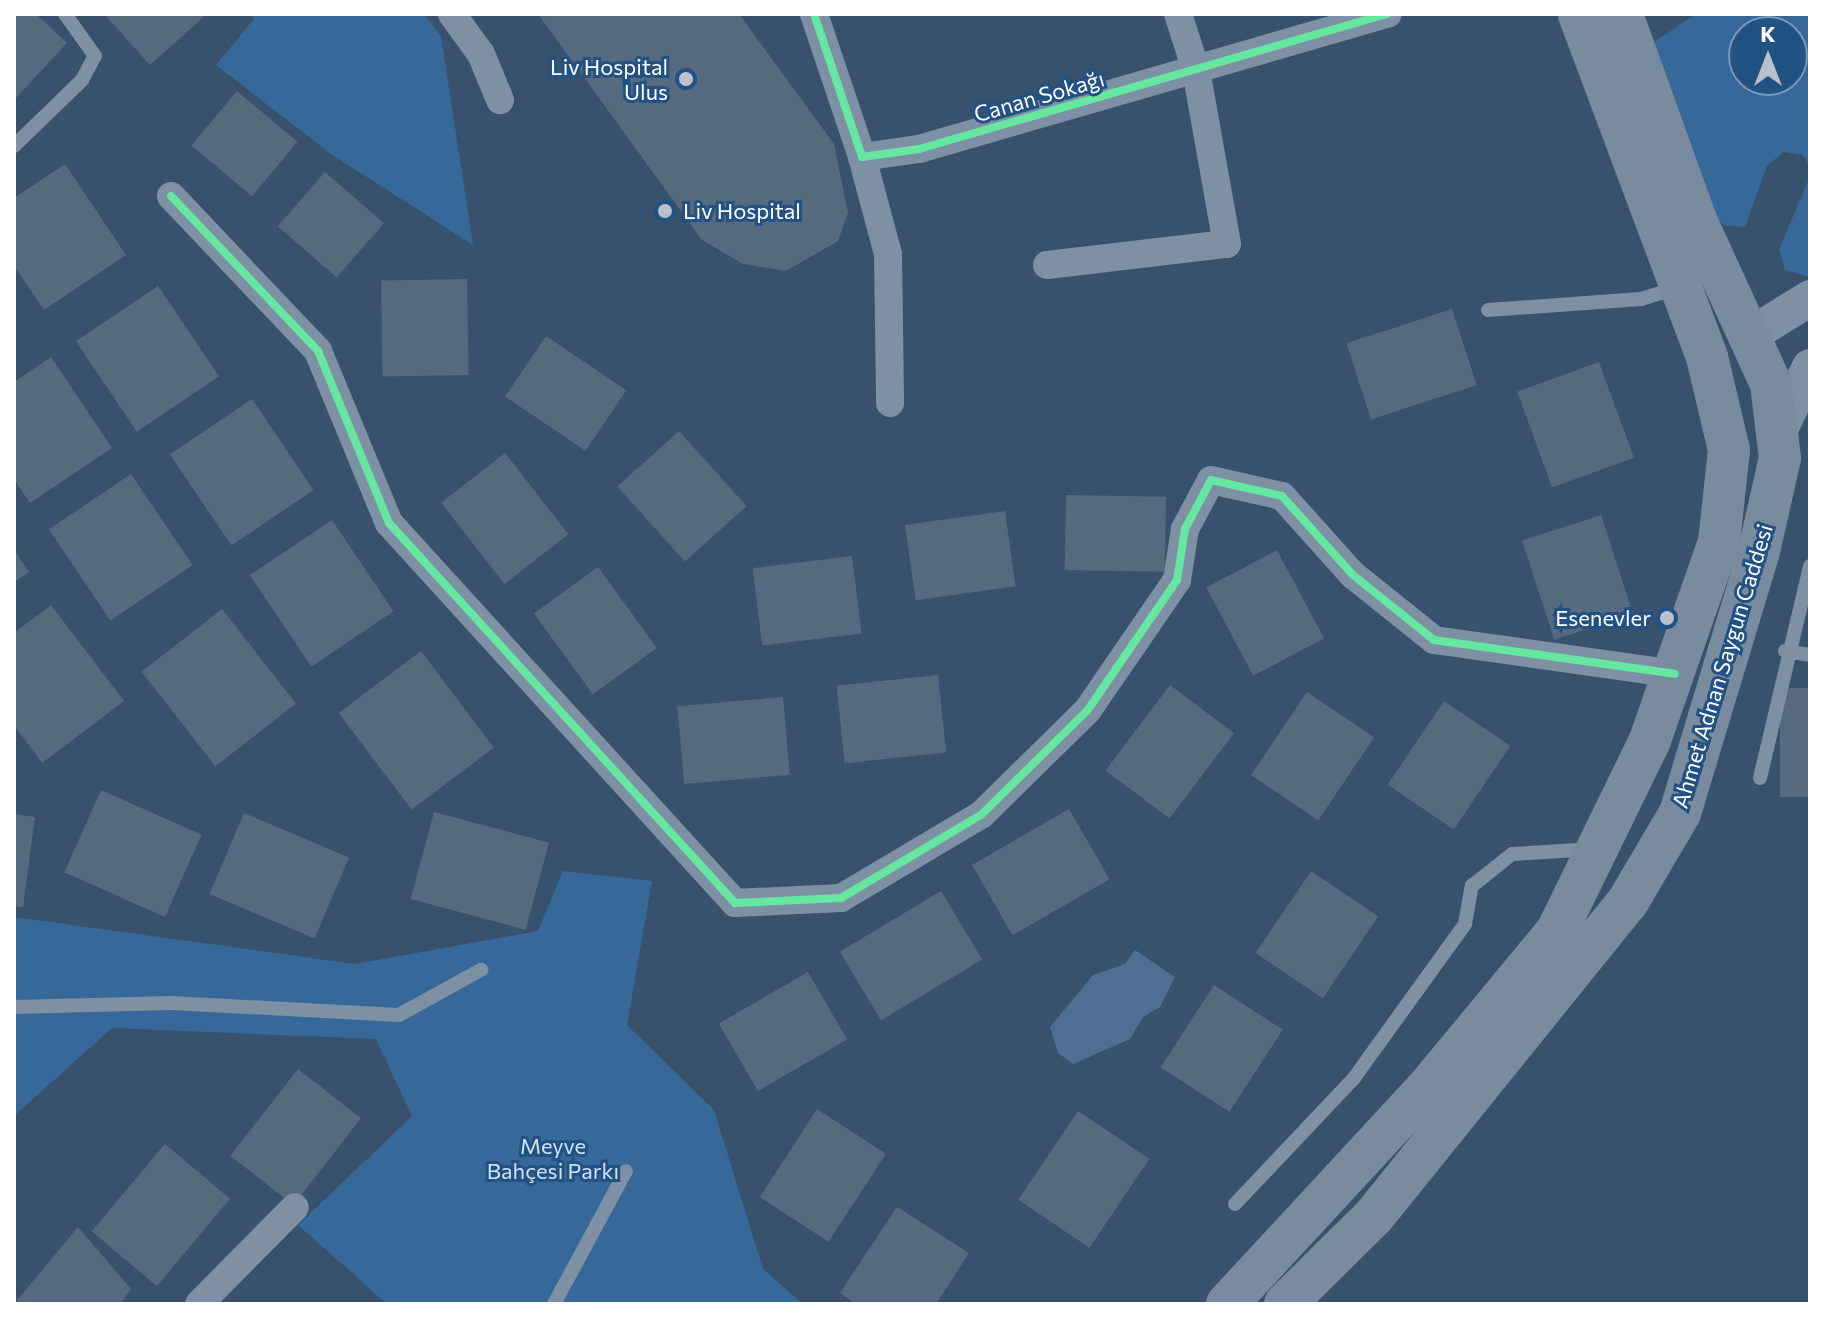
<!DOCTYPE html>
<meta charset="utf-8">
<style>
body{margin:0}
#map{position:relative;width:1824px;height:1318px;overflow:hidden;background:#38526d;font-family:Commissioner,sans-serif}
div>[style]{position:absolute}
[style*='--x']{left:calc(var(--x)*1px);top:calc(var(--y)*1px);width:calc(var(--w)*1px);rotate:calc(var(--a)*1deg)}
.green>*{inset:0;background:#366899}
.water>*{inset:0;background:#4e6f92}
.building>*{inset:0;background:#556a7f;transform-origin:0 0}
.service>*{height:14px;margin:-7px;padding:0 7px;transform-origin:7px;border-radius:7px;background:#7e90a3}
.minor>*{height:28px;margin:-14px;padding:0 14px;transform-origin:14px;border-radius:14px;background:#7e90a3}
.tertiary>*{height:36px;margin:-18px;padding:0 18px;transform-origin:18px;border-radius:18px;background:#7e90a3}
.secondary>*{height:42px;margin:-21px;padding:0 21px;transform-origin:21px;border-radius:21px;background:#798c9f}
.cycleway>*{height:8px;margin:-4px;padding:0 4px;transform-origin:4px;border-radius:4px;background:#66e7a1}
.dots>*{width:22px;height:22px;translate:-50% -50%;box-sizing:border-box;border:4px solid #225183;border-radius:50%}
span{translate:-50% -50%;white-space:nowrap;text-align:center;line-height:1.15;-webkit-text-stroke:6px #225183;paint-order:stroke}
.poi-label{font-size:22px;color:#fff}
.right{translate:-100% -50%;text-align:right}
.left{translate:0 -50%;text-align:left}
.street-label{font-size:22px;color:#fff}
.park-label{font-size:22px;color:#cde2f6}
.frame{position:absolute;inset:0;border:16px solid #fff;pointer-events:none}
.north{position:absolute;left:1728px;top:16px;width:80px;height:80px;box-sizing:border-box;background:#225183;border:2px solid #7a97b5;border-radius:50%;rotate:0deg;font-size:22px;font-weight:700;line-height:32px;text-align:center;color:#fff}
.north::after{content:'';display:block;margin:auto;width:28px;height:36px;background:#b9c2cc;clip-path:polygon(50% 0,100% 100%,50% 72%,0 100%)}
</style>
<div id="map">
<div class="green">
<div style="clip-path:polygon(250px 14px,424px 14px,441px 36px,473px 245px,331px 154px,216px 65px,254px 19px)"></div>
<div style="clip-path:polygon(evenodd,1696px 14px,1810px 14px,1810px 167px,1803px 155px,1783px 152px,1767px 166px,1745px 227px,1724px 225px,1709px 210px,1654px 42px,1696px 14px,1744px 32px,1792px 32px,1792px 80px,1744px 80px,1744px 32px)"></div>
<div style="clip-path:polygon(1810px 176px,1810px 277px,1785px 270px,1779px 250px)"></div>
<div style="clip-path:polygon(563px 871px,652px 881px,627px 1025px,714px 1110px,763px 1269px,803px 1304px,387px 1304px,298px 1225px,412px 1116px,376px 1039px,112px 1028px,14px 1116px,14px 917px,355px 964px,538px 931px)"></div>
</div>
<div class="water">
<div style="clip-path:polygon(1135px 950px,1175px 977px,1160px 1007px,1143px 1017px,1130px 1039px,1073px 1064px,1058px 1053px,1050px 1027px,1093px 975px,1125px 964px)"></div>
</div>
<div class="building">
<div style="clip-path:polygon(14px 14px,36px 14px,67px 43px,14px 100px)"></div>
<div style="clip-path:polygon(104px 14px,207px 14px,150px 65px)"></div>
<div style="clip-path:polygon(538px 14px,739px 14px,834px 144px,848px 213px,838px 241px,786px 271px,743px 264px,702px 240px)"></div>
<div style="left:237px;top:91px;width:79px;height:71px;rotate:40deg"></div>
<div style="clip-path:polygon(65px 164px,126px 255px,44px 310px,14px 266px,14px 198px)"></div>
<div style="left:325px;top:172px;width:78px;height:72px;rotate:41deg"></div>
<div style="left:467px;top:279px;width:96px;height:86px;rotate:89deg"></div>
<div style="left:158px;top:286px;width:109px;height:99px;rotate:56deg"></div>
<div style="left:1452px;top:309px;width:80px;height:111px;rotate:72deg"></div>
<div style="left:546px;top:336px;width:97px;height:73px;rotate:34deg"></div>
<div style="clip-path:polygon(51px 357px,112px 448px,30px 503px,14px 479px,14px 382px)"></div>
<div style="left:1599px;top:362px;width:102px;height:87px;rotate:70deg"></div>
<div style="left:252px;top:399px;width:110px;height:99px;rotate:56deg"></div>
<div style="left:679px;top:431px;width:101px;height:83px;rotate:48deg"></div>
<div style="left:505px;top:453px;width:103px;height:81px;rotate:52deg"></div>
<div style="left:131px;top:474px;width:110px;height:99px;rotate:56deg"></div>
<div style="left:1066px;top:495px;width:100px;height:75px;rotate:1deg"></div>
<div style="left:1005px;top:511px;width:76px;height:101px;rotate:82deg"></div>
<div style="left:1601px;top:515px;width:104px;height:83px;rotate:72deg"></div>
<div style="left:332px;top:520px;width:110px;height:99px;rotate:56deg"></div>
<div style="clip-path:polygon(14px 550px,29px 572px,14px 582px)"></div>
<div style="left:1277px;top:550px;width:100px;height:80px;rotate:62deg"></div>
<div style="left:852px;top:556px;width:78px;height:100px;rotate:83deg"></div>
<div style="left:598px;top:567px;width:100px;height:79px;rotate:54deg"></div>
<div style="clip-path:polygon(51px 605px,124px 701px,42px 763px,14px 725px,14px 633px)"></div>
<div style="left:222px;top:609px;width:120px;height:102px;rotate:52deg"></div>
<div style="left:421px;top:651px;width:121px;height:103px;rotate:53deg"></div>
<div style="left:938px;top:675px;width:78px;height:102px;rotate:84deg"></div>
<div style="left:1170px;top:685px;width:80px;height:107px;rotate:37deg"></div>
<div style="left:1780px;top:688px;width:30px;height:109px"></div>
<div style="left:1307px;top:692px;width:81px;height:100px;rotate:34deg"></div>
<div style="left:783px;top:697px;width:78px;height:106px;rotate:85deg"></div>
<div style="left:1444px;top:701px;width:80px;height:101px;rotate:34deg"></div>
<div style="left:101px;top:790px;width:110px;height:90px;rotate:24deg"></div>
<div style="left:1069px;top:809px;width:81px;height:112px;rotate:60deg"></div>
<div style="left:434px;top:812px;width:119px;height:90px;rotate:15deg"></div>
<div style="left:244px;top:813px;width:114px;height:88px;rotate:23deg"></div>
<div style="clip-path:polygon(14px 814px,35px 817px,23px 907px,14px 906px)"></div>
<div style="left:1311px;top:871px;width:81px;height:99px;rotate:34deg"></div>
<div style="left:941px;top:891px;width:80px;height:118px;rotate:59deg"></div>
<div style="left:808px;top:972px;width:78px;height:103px;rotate:60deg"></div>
<div style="left:1214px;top:985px;width:82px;height:98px;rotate:33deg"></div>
<div style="left:298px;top:1069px;width:80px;height:110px;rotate:38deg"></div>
<div style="left:817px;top:1109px;width:82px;height:105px;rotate:33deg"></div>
<div style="left:1078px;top:1111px;width:86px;height:107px;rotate:34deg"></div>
<div style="left:165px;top:1144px;width:85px;height:114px;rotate:40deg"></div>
<div style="clip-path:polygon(897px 1207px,969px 1253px,936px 1304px,856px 1304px,840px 1293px)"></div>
<div style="clip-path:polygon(78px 1227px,131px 1289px,120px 1304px,14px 1304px)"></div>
</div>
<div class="service">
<div style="--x:14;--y:146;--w:95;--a:-44.1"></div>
<div style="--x:82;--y:80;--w:27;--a:-62"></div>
<div style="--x:95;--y:56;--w:52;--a:-125.5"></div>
<div style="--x:1488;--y:310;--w:153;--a:-4.1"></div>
<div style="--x:1641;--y:299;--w:39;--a:-17"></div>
<div style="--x:1785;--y:651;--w:25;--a:9"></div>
<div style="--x:1760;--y:778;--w:218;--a:-76.7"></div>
<div style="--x:14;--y:1007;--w:157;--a:-1.5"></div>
<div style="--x:171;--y:1003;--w:228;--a:3"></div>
<div style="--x:399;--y:1015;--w:94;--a:-28.8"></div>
<div style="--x:1235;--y:1204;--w:173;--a:-46.6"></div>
<div style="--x:1354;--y:1078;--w:190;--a:-54.2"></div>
<div style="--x:1465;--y:924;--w:39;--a:-80"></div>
<div style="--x:1472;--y:886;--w:51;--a:-38.7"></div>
<div style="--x:1512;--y:854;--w:82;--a:-3.5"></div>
<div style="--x:554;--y:1304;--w:151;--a:-61.6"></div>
</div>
<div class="minor">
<div style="--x:452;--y:14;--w:49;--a:54.1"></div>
<div style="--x:481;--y:54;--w:50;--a:67.6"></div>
<div style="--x:814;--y:14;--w:151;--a:71.4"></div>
<div style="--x:862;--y:157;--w:58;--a:-8"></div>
<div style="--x:919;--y:149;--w:488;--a:-16.1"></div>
<div style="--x:862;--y:157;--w:100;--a:75"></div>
<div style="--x:888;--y:254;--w:149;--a:89.2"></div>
<div style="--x:171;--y:196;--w:214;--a:46.5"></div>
<div style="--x:318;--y:351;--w:186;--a:67.6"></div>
<div style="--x:389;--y:523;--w:514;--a:47.68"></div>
<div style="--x:735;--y:903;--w:106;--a:-2.7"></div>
<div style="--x:841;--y:898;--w:163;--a:-30.7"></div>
<div style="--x:981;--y:815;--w:148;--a:-44.5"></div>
<div style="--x:1087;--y:711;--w:159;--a:-55.5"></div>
<div style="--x:1177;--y:580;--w:52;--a:-81.1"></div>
<div style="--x:1185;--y:529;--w:55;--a:-62"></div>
<div style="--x:1211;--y:480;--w:73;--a:12.7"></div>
<div style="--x:1282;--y:496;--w:106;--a:48.1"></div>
<div style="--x:1353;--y:575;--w:104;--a:38.7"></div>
<div style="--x:1434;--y:640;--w:243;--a:8"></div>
<div style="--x:1047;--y:265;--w:181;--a:-6.7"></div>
<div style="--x:1227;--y:244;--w:177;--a:-100.1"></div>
<div style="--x:1196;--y:70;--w:59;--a:-107.8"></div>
<div style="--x:199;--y:1304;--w:136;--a:-45.3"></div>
</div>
<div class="tertiary">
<div style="--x:1749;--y:336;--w:72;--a:-31.9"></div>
<div style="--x:1780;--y:429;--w:69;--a:-64.2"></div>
</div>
<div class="secondary">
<div style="--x:1227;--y:1304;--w:296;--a:-47.2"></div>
<div style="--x:1428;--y:1087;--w:202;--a:-50.4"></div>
<div style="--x:1557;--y:931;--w:212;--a:-64"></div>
<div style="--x:1650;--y:740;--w:210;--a:-70.8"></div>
<div style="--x:1719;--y:542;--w:93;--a:-83.8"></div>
<div style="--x:1729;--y:450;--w:96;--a:-103.3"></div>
<div style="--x:1707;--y:357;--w:366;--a:-110.5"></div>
<div style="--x:1285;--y:1304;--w:125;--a:-44.7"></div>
<div style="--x:1374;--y:1216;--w:402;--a:-51.1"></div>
<div style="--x:1627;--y:903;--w:104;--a:-59.5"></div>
<div style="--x:1680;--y:813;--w:274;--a:-73.2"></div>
<div style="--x:1759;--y:551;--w:95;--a:-77.3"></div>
<div style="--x:1780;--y:458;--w:75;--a:-96.9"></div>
<div style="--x:1771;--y:384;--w:180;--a:-114.6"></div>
<div style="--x:1696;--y:220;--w:219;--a:-109.8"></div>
</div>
<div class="cycleway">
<div style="--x:814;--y:14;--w:151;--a:71.4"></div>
<div style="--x:862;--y:157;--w:58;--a:-8"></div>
<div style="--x:919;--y:149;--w:488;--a:-16.1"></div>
<div style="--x:171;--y:196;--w:214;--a:46.5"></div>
<div style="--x:318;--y:351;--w:186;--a:67.6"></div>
<div style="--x:389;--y:523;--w:514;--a:47.68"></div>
<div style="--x:735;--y:903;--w:106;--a:-2.7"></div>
<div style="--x:841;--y:898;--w:163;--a:-30.7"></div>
<div style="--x:981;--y:815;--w:148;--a:-44.5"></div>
<div style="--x:1087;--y:711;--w:159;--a:-55.5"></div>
<div style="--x:1177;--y:580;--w:52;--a:-81.1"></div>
<div style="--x:1185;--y:529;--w:55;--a:-62"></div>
<div style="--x:1211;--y:480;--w:73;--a:12.7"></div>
<div style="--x:1282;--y:496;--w:106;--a:48.1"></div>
<div style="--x:1353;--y:575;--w:104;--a:38.7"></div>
<div style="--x:1434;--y:640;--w:243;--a:8"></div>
</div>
<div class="dots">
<div style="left:686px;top:79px;background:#b9c2cc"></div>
<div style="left:665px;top:211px;background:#b9c2cc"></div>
<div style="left:1667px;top:618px;background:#b9c2cc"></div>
</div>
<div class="poi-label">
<span class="right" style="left:668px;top:79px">Liv Hospital<br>Ulus</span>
<span class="left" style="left:683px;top:211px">Liv Hospital</span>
<span class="right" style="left:1651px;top:618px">Esenevler</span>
</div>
<div class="street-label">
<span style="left:1039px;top:96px;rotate:-16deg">Canan Sokağı</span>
<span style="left:1722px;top:666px;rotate:-73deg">Ahmet Adnan Saygun Caddesi</span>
</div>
<div class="park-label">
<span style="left:553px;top:1158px">Meyve<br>Bahçesi Parkı</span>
</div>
<div class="frame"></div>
<div class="north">K</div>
</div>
